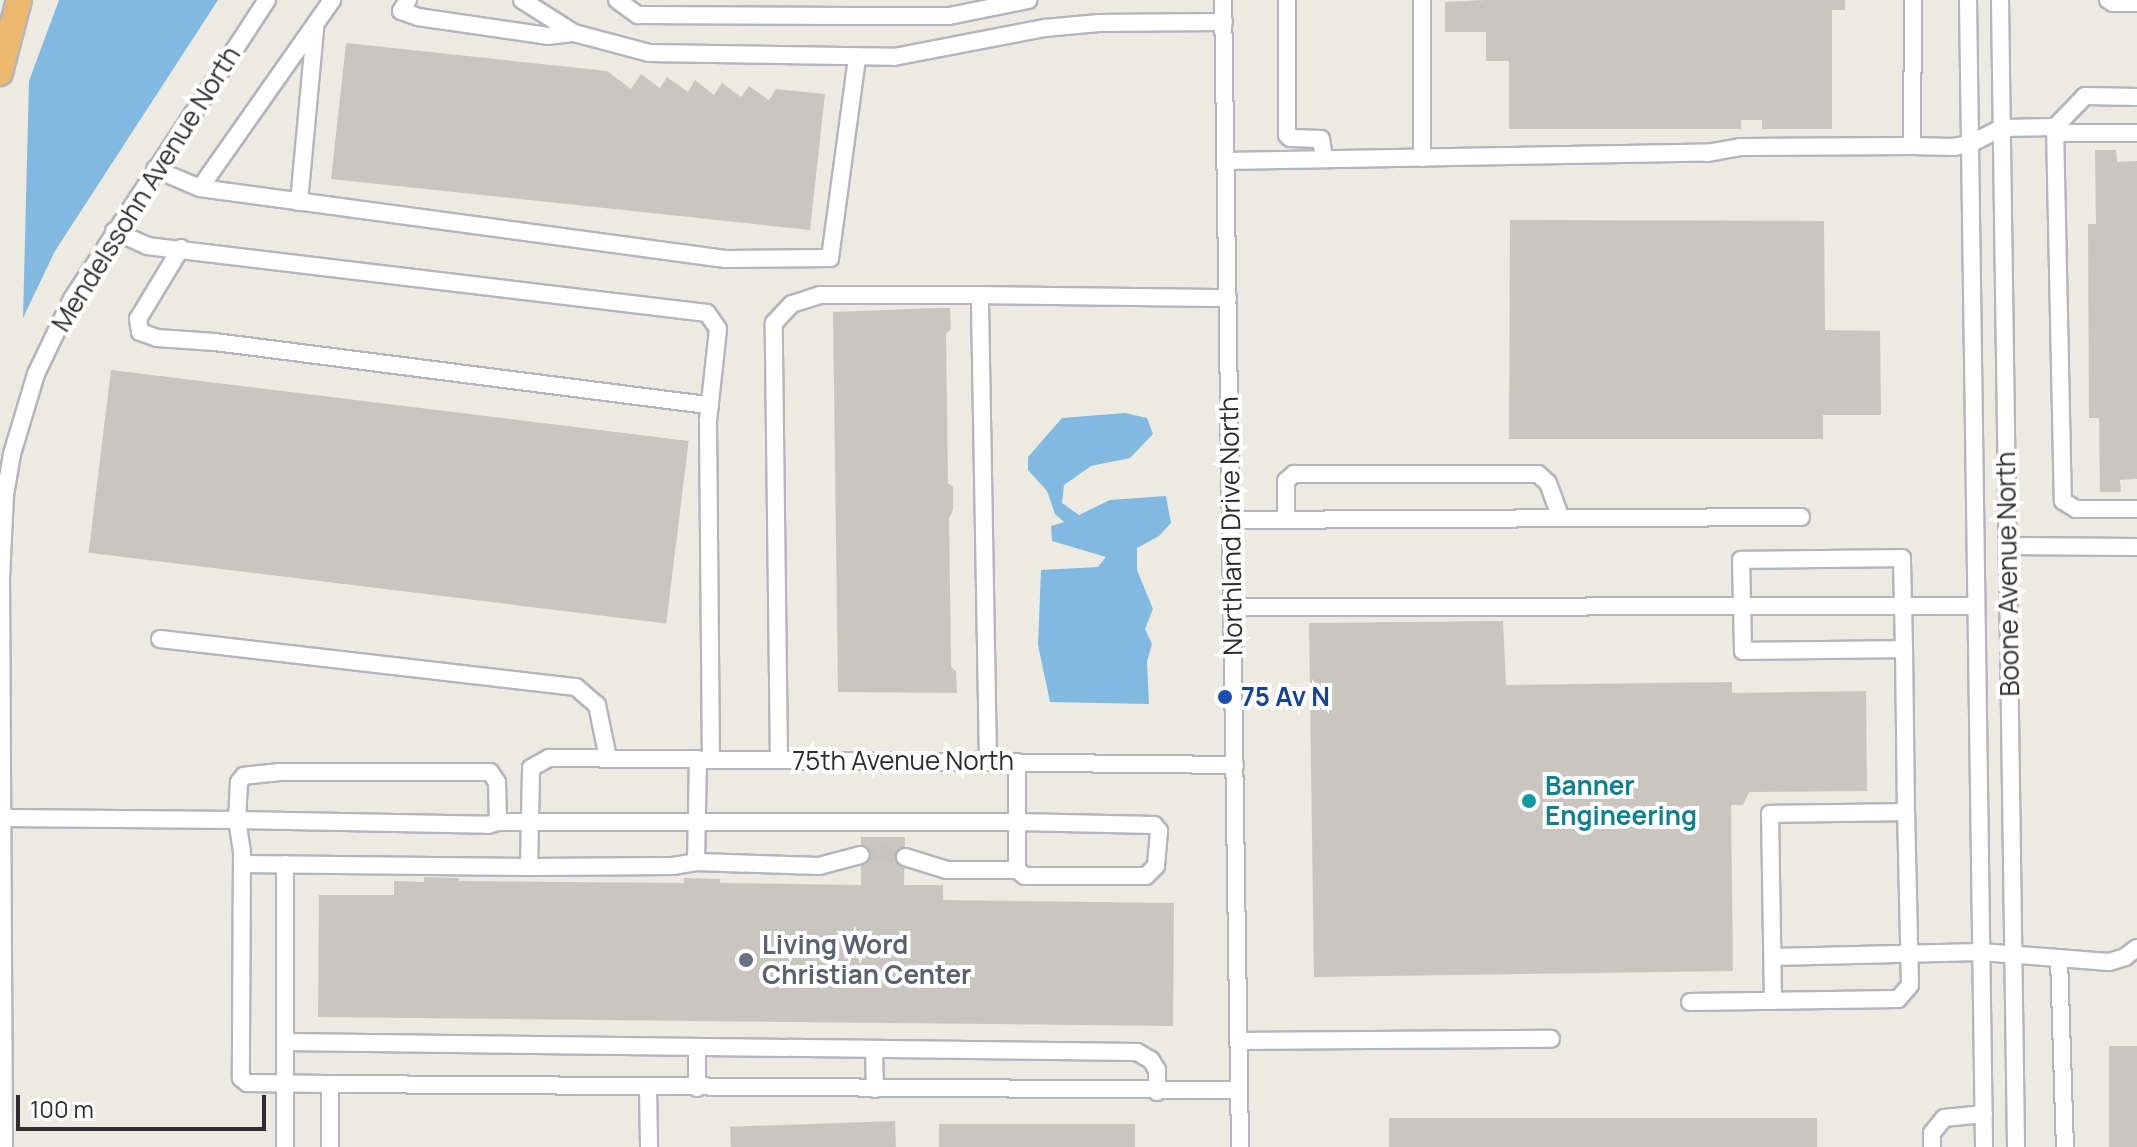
<!DOCTYPE html>
<style>
body{margin:0}
#map{position:relative;width:2137px;height:1147px;overflow:hidden;background:#edeae2;font-family:Manrope,sans-serif}
div>[style]{position:absolute}
[style*='--x']{left:calc(var(--x)*1px);top:calc(var(--y)*1px);width:calc(var(--w)*1px);rotate:calc(var(--a)*1deg)}
.water>*{inset:0;background:#82b9e1}
.building>*{inset:0;background:#c9c6c0;transform-origin:0 0}
.minor-tunnel>*{height:16px;margin-top:-8px;transform-origin:0;background:repeating-linear-gradient(90deg,#c7c4be 0 16px,transparent 0 24px)}
.roads{filter:drop-shadow(2px 0 #b5b5bf) drop-shadow(-2px 0 #b5b5bf) drop-shadow(0 2px #b5b5bf) drop-shadow(0 -2px #b5b5bf)}
.minor>*{height:16px;margin:-8px;padding:0 8px;transform-origin:8px;border-radius:8px;background:#fff}
.highway>*{height:24px;margin:-12px;padding:0 12px;transform-origin:12px;border-radius:12px;background:#ecb86d}
.dots>*{width:22px;height:22px;translate:-50% -50%;box-sizing:border-box;border:4px solid #fff;border-radius:50%}
span{translate:-50% -50%;white-space:nowrap;text-align:center;line-height:1.15;-webkit-text-stroke:8px #fff;paint-order:stroke}
.street-label{font-size:26px;color:#2d2d2d}
.transit-label{font-size:26px;color:#164399;font-weight:700}
.left{translate:0 -50%;text-align:left}
.culture-label{font-size:26px;color:#0d838f;font-weight:700}
.worship-label{font-size:26px;color:#5b616d;font-weight:700}
.scale{position:absolute;left:16px;top:1095px;width:250px;height:36px;box-sizing:border-box;border:4px solid #2d2d2d;border-top:0;padding-left:10px;font-size:24px;line-height:28px;white-space:nowrap;color:#2d2d2d;-webkit-text-stroke:6px #fff;paint-order:stroke}
</style>
<div id="map">
<div class="water">
<div style="clip-path:polygon(59px 0,218px 0,55px 251px,23px 318px,29px 81px)"></div>
<div style="clip-path:polygon(1125px 413px,1147px 418px,1153px 434px,1130px 458px,1091px 466px,1064px 485px,1062px 503px,1079px 515px,1110px 500px,1166px 496px,1171px 523px,1159px 536px,1137px 548px,1137px 570px,1153px 609px,1145px 629px,1152px 644px,1147px 662px,1149px 704px,1050px 702px,1038px 645px,1041px 570px,1098px 567px,1106px 557px,1052px 541px,1051px 526px,1064px 522px,1055px 514px,1047px 491px,1028px 470px,1028px 457px,1062px 418px)"></div>
</div>
<div class="building">
<div style="clip-path:polygon(1486px 0,1845px 0,1845px 10px,1832px 10px,1832px 129px,1762px 129px,1762px 120px,1741px 120px,1741px 129px,1509px 129px,1509px 61px,1486px 61px,1486px 32px,1445px 32px,1445px 2px)"></div>
<div style="clip-path:polygon(346px 43px,607px 71px,631px 89px,641px 74px,660px 88px,667px 77px,688px 92px,695px 80px,714px 95px,722px 83px,741px 97px,749px 86px,769px 100px,776px 89px,825px 94px,810px 230px,331px 179px)"></div>
<div style="clip-path:polygon(2095px 150px,2116px 150px,2117px 162px,2137px 161px,2137px 479px,2120px 480px,2121px 492px,2100px 492px,2099px 418px,2089px 418px,2088px 224px,2096px 224px)"></div>
<div style="clip-path:polygon(1510px 220px,1824px 221px,1825px 330px,1880px 331px,1881px 415px,1823px 415px,1823px 439px,1509px 439px)"></div>
<div style="clip-path:polygon(936px 308px,950px 308px,951px 329px,946px 334px,948px 483px,953px 487px,953px 510px,949px 518px,950px 586px,951px 667px,956px 671px,957px 693px,838px 692px,833px 312px)"></div>
<div style="left:111px;top:370px;width:582px;height:184px;rotate:7deg"></div>
<div style="clip-path:polygon(1503px 621px,1506px 685px,1732px 682px,1732px 693px,1866px 691px,1867px 791px,1749px 792px,1743px 805px,1731px 805px,1733px 971px,1314px 977px,1309px 623px)"></div>
<div style="clip-path:polygon(861px 837px,905px 837px,904px 885px,943px 885px,943px 900px,1174px 903px,1173px 1026px,318px 1017px,319px 895px,394px 895px,394px 881px,424px 882px,424px 877px,459px 878px,459px 881px,684px 883px,684px 878px,720px 879px,720px 883px,861px 885px)"></div>
<div style="left:2109px;top:1046px;width:28px;height:101px"></div>
<div style="left:1389px;top:1118px;width:428px;height:29px"></div>
<div style="left:895px;top:1121px;width:26px;height:165px;rotate:88deg"></div>
<div style="left:1135px;top:1124px;width:23px;height:196px;rotate:90deg"></div>
</div>
<div class="minor-tunnel">
<div style="--x:861;--y:855;--w:18;--a:-9"></div>
<div style="--x:879;--y:852;--w:26;--a:11"></div>
</div>
<div class="roads">
<div class="minor">
<div style="--x:408;--y:0;--w:13;--a:122"></div>
<div style="--x:401;--y:11;--w:18;--a:19"></div>
<div style="--x:418;--y:17;--w:131;--a:8.3"></div>
<div style="--x:548;--y:36;--w:26;--a:-7"></div>
<div style="--x:522;--y:0;--w:62;--a:32.4"></div>
<div style="--x:574;--y:33;--w:78;--a:14.9"></div>
<div style="--x:649;--y:53;--w:245;--a:0.9"></div>
<div style="--x:894;--y:57;--w:154;--a:-10.9"></div>
<div style="--x:1045;--y:28;--w:54;--a:-5.3"></div>
<div style="--x:1099;--y:23;--w:125;--a:-0.5"></div>
<div style="--x:617;--y:0;--w:26;--a:36"></div>
<div style="--x:638;--y:15;--w:214;--a:0.3"></div>
<div style="--x:852;--y:16;--w:97;--a:0"></div>
<div style="--x:949;--y:16;--w:81;--a:-11.4"></div>
<div style="--x:1223;--y:0;--w:1147;--a:89.15"></div>
<div style="--x:1287;--y:0;--w:135;--a:90"></div>
<div style="--x:1287;--y:135;--w:4;--a:45"></div>
<div style="--x:1290;--y:138;--w:31;--a:2"></div>
<div style="--x:1321;--y:139;--w:20;--a:81"></div>
<div style="--x:1422;--y:0;--w:158;--a:90"></div>
<div style="--x:1968;--y:0;--w:1147;--a:89.2"></div>
<div style="--x:2000;--y:0;--w:1147;--a:89.2"></div>
<div style="--x:2108;--y:0;--w:6;--a:31"></div>
<div style="--x:2113;--y:3;--w:24;--a:0"></div>
<div style="--x:2055;--y:127;--w:374;--a:88.8"></div>
<div style="--x:2063;--y:501;--w:15;--a:32"></div>
<div style="--x:2076;--y:509;--w:61;--a:0"></div>
<div style="--x:2055;--y:133;--w:82;--a:0"></div>
<div style="--x:1912;--y:146;--w:41;--a:1.4"></div>
<div style="--x:1953;--y:147;--w:17;--a:-10"></div>
<div style="--x:1970;--y:144;--w:36;--a:-27"></div>
<div style="--x:2002;--y:128;--w:53;--a:-1.1"></div>
<div style="--x:2055;--y:127;--w:43;--a:-45.9"></div>
<div style="--x:2085;--y:96;--w:52;--a:1.1"></div>
<div style="--x:1226;--y:161;--w:481;--a:-1"></div>
<div style="--x:1707;--y:153;--w:34;--a:-10"></div>
<div style="--x:1740;--y:147;--w:172;--a:-0.3"></div>
<div style="--x:1912;--y:146;--w:146;--a:-89.6"></div>
<div style="--x:155;--y:169;--w:49;--a:22.9"></div>
<div style="--x:200;--y:188;--w:230;--a:-54.9"></div>
<div style="--x:200;--y:188;--w:530;--a:7.7"></div>
<div style="--x:725;--y:259;--w:105;--a:-0.5"></div>
<div style="--x:830;--y:258;--w:203;--a:-82.3"></div>
<div style="--x:299;--y:202;--w:175;--a:-84.7"></div>
<div style="--x:114;--y:231;--w:36;--a:24"></div>
<div style="--x:147;--y:246;--w:564;--a:6.82"></div>
<div style="--x:707;--y:313;--w:19;--a:55"></div>
<div style="--x:718;--y:329;--w:93;--a:96.2"></div>
<div style="--x:708;--y:421;--w:339;--a:89.5"></div>
<div style="--x:181;--y:248;--w:83;--a:121.2"></div>
<div style="--x:138;--y:319;--w:13;--a:81"></div>
<div style="--x:140;--y:332;--w:18;--a:19"></div>
<div style="--x:157;--y:338;--w:58;--a:3.9"></div>
<div style="--x:215;--y:342;--w:499;--a:7.3"></div>
<div style="--x:1231;--y:520;--w:570;--a:-0.3"></div>
<div style="--x:1286;--y:520;--w:39;--a:-90"></div>
<div style="--x:1286;--y:481;--w:11;--a:-41"></div>
<div style="--x:1294;--y:474;--w:244;--a:0"></div>
<div style="--x:1538;--y:474;--w:13;--a:42"></div>
<div style="--x:1548;--y:483;--w:37;--a:70"></div>
<div style="--x:2007;--y:546;--w:130;--a:0.4"></div>
<div style="--x:1232;--y:607;--w:744;--a:-0.08"></div>
<div style="--x:160;--y:639;--w:419;--a:6.6"></div>
<div style="--x:576;--y:687;--w:28;--a:41"></div>
<div style="--x:597;--y:705;--w:54;--a:78.3"></div>
<div style="--x:779;--y:760;--w:437;--a:-90.7"></div>
<div style="--x:774;--y:323;--w:26;--a:-47"></div>
<div style="--x:792;--y:304;--w:29;--a:-18"></div>
<div style="--x:820;--y:295;--w:160;--a:0"></div>
<div style="--x:988;--y:761;--w:466;--a:-91"></div>
<div style="--x:980;--y:295;--w:248;--a:0.7"></div>
<div style="--x:2;--y:818;--w:235;--a:0.5"></div>
<div style="--x:237;--y:820;--w:251;--a:1.1"></div>
<div style="--x:488;--y:825;--w:10;--a:-17"></div>
<div style="--x:498;--y:822;--w:40;--a:-91.4"></div>
<div style="--x:497;--y:782;--w:12;--a:-125"></div>
<div style="--x:490;--y:772;--w:210;--a:180"></div>
<div style="--x:280;--y:772;--w:36;--a:174"></div>
<div style="--x:244;--y:776;--w:8;--a:130"></div>
<div style="--x:239;--y:782;--w:38;--a:93"></div>
<div style="--x:237;--y:820;--w:33;--a:81"></div>
<div style="--x:242;--y:853;--w:225;--a:90.3"></div>
<div style="--x:241;--y:1078;--w:8;--a:40"></div>
<div style="--x:247;--y:1083;--w:83;--a:0.7"></div>
<div style="--x:498;--y:822;--w:518;--a:0"></div>
<div style="--x:1016;--y:822;--w:138;--a:1.2"></div>
<div style="--x:1154;--y:825;--w:8;--a:50"></div>
<div style="--x:1159;--y:831;--w:35;--a:95"></div>
<div style="--x:1156;--y:866;--w:14;--a:135"></div>
<div style="--x:1146;--y:876;--w:121;--a:180"></div>
<div style="--x:1025;--y:876;--w:10;--a:-143"></div>
<div style="--x:1017;--y:870;--w:70;--a:180"></div>
<div style="--x:947;--y:870;--w:44;--a:-162.8"></div>
<div style="--x:696;--y:862;--w:103;--a:-88.9"></div>
<div style="--x:242;--y:864;--w:287;--a:0.6"></div>
<div style="--x:529;--y:867;--w:144;--a:-0.4"></div>
<div style="--x:673;--y:866;--w:23;--a:-10"></div>
<div style="--x:696;--y:862;--w:123;--a:1.9"></div>
<div style="--x:819;--y:866;--w:43;--a:-14.7"></div>
<div style="--x:285;--y:864;--w:283;--a:90"></div>
<div style="--x:529;--y:867;--w:99;--a:-88.8"></div>
<div style="--x:531;--y:768;--w:21;--a:-29"></div>
<div style="--x:549;--y:758;--w:686;--a:0.58"></div>
<div style="--x:1017;--y:870;--w:108;--a:-90"></div>
<div style="--x:1773;--y:957;--w:208;--a:-1.4"></div>
<div style="--x:1981;--y:952;--w:128;--a:4.5"></div>
<div style="--x:2109;--y:962;--w:17;--a:-17"></div>
<div style="--x:2125;--y:957;--w:15;--a:-37"></div>
<div style="--x:2059;--y:958;--w:189;--a:88.2"></div>
<div style="--x:1773;--y:1001;--w:187;--a:-90.9"></div>
<div style="--x:1770;--y:814;--w:136;--a:-0.8"></div>
<div style="--x:1690;--y:1002;--w:208;--a:-0.8"></div>
<div style="--x:1898;--y:999;--w:18;--a:-49"></div>
<div style="--x:1910;--y:985;--w:173;--a:-91.3"></div>
<div style="--x:1906;--y:812;--w:163;--a:-90.7"></div>
<div style="--x:1904;--y:649;--w:91;--a:-91.3"></div>
<div style="--x:1902;--y:558;--w:161;--a:179.3"></div>
<div style="--x:1741;--y:560;--w:91;--a:88.7"></div>
<div style="--x:1743;--y:651;--w:161;--a:-0.7"></div>
<div style="--x:1239;--y:1041;--w:312;--a:-0.4"></div>
<div style="--x:285;--y:1042;--w:852;--a:0.67"></div>
<div style="--x:1137;--y:1052;--w:16;--a:30"></div>
<div style="--x:1151;--y:1060;--w:12;--a:59"></div>
<div style="--x:1157;--y:1070;--w:22;--a:90"></div>
<div style="--x:697;--y:1047;--w:41;--a:90"></div>
<div style="--x:874;--y:1049;--w:40;--a:88.6"></div>
<div style="--x:648;--y:1087;--w:60;--a:89"></div>
<div style="--x:4;--y:1147;--w:568;--a:-90.3"></div>
<div style="--x:1;--y:579;--w:84;--a:-87.3"></div>
<div style="--x:5;--y:495;--w:42;--a:-80.3"></div>
<div style="--x:12;--y:454;--w:84;--a:-73.3"></div>
<div style="--x:36;--y:374;--w:83;--a:-64.4"></div>
<div style="--x:72;--y:299;--w:357;--a:-56.9"></div>
<div style="--x:330;--y:1147;--w:63;--a:-90"></div>
<div style="--x:330;--y:1084;--w:909;--a:0.38"></div>
<div style="--x:1932;--y:1147;--w:14;--a:-90"></div>
<div style="--x:1932;--y:1133;--w:19;--a:-51"></div>
<div style="--x:1944;--y:1118;--w:40;--a:-5.7"></div>
</div>
<div class="highway">
<div style="--x:0;--y:73;--w:75;--a:-75.4"></div>
</div>
</div>
<div class="dots">
<div style="left:1225px;top:697px;background:#1a4fb4"></div>
<div style="left:1529px;top:801px;background:#0f9aa8"></div>
<div style="left:746px;top:960px;background:#6b7280"></div>
</div>
<div class="street-label">
<span style="left:146px;top:189px;rotate:-58deg">Mendelssohn Avenue North</span>
<span style="left:1231px;top:526px;rotate:-91deg">Northland Drive North</span>
<span style="left:2008px;top:574px;rotate:-91deg">Boone Avenue North</span>
<span style="left:903px;top:761px">75th Avenue North</span>
</div>
<div class="transit-label">
<span class="left" style="left:1241px;top:697px">75 Av N</span>
</div>
<div class="culture-label">
<span class="left" style="left:1545px;top:801px">Banner<br>Engineering</span>
</div>
<div class="worship-label">
<span class="left" style="left:762px;top:960px">Living Word<br>Christian Center</span>
</div>
<div class="scale">100 m</div>
</div>
